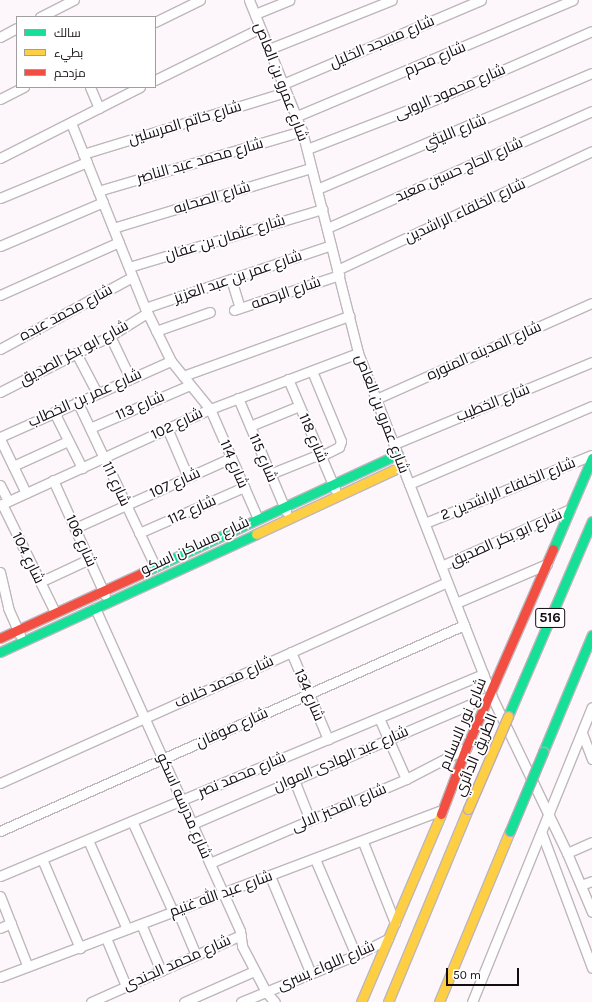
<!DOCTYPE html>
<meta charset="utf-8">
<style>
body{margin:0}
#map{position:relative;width:592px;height:1002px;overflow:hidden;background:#fdf7fc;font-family:Karla,Cairo,sans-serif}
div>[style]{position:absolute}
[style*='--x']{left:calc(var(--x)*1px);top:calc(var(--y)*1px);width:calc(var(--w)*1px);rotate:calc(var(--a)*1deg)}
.roads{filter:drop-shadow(1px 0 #beb7bc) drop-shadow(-1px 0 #beb7bc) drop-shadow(0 1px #beb7bc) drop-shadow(0 -1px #beb7bc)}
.street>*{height:9px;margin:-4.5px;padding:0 4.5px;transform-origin:4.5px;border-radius:4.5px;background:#fffeff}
.fast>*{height:9px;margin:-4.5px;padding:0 4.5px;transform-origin:4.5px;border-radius:4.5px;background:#16e098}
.slow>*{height:9px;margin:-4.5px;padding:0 4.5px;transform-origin:4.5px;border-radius:4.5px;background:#ffcf43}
.jam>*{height:9px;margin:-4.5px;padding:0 4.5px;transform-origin:4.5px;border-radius:4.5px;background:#f24e42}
.bridges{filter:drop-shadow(1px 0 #bbacb9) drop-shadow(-1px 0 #bbacb9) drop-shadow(0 1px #bbacb9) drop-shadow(0 -1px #bbacb9)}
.fast-bridge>*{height:9px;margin:-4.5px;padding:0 4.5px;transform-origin:4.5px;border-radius:4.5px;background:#16e098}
.slow-bridge>*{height:9px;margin:-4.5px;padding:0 4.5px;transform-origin:4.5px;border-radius:4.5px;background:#ffcf43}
span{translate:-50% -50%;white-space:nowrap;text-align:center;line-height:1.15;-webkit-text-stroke:3.5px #fff;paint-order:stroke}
.shield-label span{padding:1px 3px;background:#fff;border:1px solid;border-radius:3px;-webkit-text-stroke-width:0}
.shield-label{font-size:14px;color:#150d14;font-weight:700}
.street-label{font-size:15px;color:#150d14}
.legend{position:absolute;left:16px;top:16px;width:140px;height:72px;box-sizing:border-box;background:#fff;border:1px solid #a19ea1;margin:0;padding:5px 7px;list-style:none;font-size:12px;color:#150d14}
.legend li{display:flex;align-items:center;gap:8px;height:20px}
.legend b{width:20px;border:1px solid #a19ea1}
.scale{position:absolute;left:446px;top:968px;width:73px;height:18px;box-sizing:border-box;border:2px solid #150d14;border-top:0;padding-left:5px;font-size:12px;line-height:14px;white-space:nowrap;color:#150d14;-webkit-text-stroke:3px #fff;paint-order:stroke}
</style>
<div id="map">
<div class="roads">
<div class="street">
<div style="--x:249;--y:0;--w:141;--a:68"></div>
<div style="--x:302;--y:131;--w:229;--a:75.8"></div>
<div style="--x:358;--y:353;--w:367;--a:68.7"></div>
<div style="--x:491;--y:695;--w:175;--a:64.3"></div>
<div style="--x:567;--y:853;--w:64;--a:67"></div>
<div style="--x:255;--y:14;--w:37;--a:-22"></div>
<div style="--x:40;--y:17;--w:38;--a:-27"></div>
<div style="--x:155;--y:22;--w:50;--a:-26.1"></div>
<div style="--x:0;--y:37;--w:19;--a:-28"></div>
<div style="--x:269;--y:49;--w:132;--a:-21.7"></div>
<div style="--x:155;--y:80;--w:117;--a:-26.3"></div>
<div style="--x:283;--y:84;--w:215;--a:-23"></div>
<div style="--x:90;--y:87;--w:23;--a:67"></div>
<div style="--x:0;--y:99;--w:27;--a:-27"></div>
<div style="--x:297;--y:116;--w:299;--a:-22.8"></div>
<div style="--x:71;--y:123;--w:199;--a:68.2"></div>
<div style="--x:145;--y:308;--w:59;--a:63.9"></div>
<div style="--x:171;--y:361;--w:62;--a:50.9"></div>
<div style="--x:210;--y:409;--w:120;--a:66.4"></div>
<div style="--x:307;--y:149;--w:136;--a:-21.1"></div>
<div style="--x:434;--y:100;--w:172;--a:-23.6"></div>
<div style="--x:83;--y:154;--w:212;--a:-17"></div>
<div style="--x:0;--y:158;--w:157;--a:-26.9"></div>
<div style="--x:317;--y:189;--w:298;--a:-22.9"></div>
<div style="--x:98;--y:191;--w:213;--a:-16.4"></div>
<div style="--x:0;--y:198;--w:94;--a:-22.5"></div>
<div style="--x:113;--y:228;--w:207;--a:-16.9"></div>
<div style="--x:327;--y:228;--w:290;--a:-23.8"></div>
<div style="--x:0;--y:246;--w:112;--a:-23.1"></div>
<div style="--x:129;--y:267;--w:202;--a:-16.7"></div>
<div style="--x:337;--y:270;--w:281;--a:-25"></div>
<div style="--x:231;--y:279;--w:30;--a:73"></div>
<div style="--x:0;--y:295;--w:130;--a:-24"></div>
<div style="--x:145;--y:308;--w:196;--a:-18.7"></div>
<div style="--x:234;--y:310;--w:111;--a:-18.4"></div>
<div style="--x:156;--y:331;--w:57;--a:-19.4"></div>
<div style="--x:110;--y:336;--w:47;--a:64.5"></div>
<div style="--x:0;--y:349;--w:150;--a:-28.6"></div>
<div style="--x:76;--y:353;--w:45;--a:62.3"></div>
<div style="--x:312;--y:371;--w:76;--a:67.5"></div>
<div style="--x:341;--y:441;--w:6;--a:108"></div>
<div style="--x:339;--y:447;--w:20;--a:153"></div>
<div style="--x:183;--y:376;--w:177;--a:-19.9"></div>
<div style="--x:288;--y:379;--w:120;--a:66.9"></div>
<div style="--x:0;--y:392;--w:123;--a:-27"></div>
<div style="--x:110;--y:336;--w:44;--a:-31.9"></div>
<div style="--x:238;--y:398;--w:123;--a:67"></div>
<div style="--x:376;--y:399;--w:236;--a:-24"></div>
<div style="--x:77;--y:401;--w:183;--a:64.7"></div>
<div style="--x:54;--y:412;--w:63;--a:63.4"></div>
<div style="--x:250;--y:426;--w:53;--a:-22.2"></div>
<div style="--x:90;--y:428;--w:109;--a:-23.3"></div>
<div style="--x:167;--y:428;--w:53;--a:66.8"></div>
<div style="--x:0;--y:437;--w:187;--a:-24"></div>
<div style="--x:0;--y:439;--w:60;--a:64.3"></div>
<div style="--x:394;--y:444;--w:214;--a:-22.5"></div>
<div style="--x:13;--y:466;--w:60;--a:-24.4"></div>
<div style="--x:270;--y:474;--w:54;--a:-21.8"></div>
<div style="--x:53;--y:480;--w:126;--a:65.7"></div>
<div style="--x:409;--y:484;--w:199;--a:-23.1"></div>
<div style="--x:0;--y:485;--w:18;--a:63"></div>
<div style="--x:2;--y:504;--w:120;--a:63.9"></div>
<div style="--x:0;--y:505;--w:231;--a:-24.6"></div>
<div style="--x:210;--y:409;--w:158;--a:-20.7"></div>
<div style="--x:425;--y:523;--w:180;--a:-22.2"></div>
<div style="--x:75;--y:528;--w:171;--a:-24.2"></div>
<div style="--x:139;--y:533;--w:115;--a:-23.7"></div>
<div style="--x:441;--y:566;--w:141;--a:-23.8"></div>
<div style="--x:0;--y:572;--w:37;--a:77"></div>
<div style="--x:8;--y:608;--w:30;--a:66"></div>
<div style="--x:40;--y:582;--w:54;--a:-25.1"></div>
<div style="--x:456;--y:603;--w:99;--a:-23.2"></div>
<div style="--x:95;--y:608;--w:354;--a:65.8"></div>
<div style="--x:240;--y:931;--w:15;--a:82"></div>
<div style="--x:242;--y:946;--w:52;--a:62.4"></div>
<div style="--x:266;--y:992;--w:13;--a:48"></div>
<div style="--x:291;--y:652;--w:95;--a:67"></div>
<div style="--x:379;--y:718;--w:67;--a:66.1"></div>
<div style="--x:582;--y:733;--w:28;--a:69"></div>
<div style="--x:294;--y:780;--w:43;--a:68.2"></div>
<div style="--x:0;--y:783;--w:490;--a:-24.2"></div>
<div style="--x:132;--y:821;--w:100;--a:65.7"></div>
<div style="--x:192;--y:824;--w:326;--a:-23.3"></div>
<div style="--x:0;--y:831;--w:508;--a:-23.94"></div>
<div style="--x:542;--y:834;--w:143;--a:69.5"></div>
<div style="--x:88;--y:840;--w:97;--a:66.3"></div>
<div style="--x:363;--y:842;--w:87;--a:68.4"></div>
<div style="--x:567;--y:853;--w:27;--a:-24"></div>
<div style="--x:42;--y:859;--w:97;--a:66.9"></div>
<div style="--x:315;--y:859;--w:104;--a:66.9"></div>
<div style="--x:210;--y:863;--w:213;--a:-23.2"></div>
<div style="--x:406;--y:779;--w:68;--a:-27.3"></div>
<div style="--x:0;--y:876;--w:524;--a:-22.7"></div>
<div style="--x:270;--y:876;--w:106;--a:67.3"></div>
<div style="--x:581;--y:885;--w:12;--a:-20"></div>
<div style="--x:0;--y:896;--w:74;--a:68.6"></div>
<div style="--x:177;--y:910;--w:49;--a:67.1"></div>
<div style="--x:141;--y:924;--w:51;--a:66.9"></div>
<div style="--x:0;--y:928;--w:12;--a:-24"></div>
<div style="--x:106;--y:938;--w:52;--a:67.4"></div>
<div style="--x:0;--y:977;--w:473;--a:-20.7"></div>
<div style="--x:91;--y:1002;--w:164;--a:-24.1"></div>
<div style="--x:184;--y:1002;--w:77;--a:-23.9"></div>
<div style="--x:241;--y:1002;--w:124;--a:-22.2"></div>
<div style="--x:356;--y:955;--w:36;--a:-27"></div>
<div style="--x:472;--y:1002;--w:318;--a:-67.9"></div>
</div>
<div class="fast">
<div style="--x:553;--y:549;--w:99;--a:-66.8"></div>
<div style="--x:142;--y:573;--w:282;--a:-24.9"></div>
<div style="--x:0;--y:652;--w:282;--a:-24.7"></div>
<div style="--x:508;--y:716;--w:212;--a:-66.7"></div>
<div style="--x:543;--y:752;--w:127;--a:-67.3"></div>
</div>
<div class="slow">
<div style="--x:256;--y:534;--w:161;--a:-25"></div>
<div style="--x:361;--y:1002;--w:204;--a:-66.9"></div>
<div style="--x:388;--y:1002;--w:209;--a:-67.5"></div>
<div style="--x:439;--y:1002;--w:185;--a:-67.5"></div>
</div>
<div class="jam">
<div style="--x:0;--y:638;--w:156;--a:-24.6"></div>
<div style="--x:441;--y:814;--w:71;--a:-69.3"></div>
<div style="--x:466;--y:748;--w:217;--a:-66.4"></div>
</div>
</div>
<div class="bridges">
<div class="fast-bridge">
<div style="--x:510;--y:831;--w:86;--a:-67.3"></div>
</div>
<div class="slow-bridge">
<div style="--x:468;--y:809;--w:101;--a:-66.7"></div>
</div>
</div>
<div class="shield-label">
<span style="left:550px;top:618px">516</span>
</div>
<div class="street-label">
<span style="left:382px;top:42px;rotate:-23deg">شارع مسجد الخليل</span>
<span style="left:435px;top:59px;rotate:-23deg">شارع محرم</span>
<span style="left:281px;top:82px;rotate:69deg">شارع عمرو بن العاص</span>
<span style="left:450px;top:92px;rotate:-23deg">شارع محمود الروبى</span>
<span style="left:185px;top:123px;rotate:-17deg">شارع خاتم المرسلين</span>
<span style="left:455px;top:132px;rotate:-23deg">شارع الليثي</span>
<span style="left:200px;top:161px;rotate:-16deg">شارع محمد عبد الناصر</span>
<span style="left:459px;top:170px;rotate:-24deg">شارع الحاج حسين معبد</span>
<span style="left:212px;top:198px;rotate:-17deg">شارع الصحابه</span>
<span style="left:465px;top:211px;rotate:-25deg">شارع الخلفاء الراشدين</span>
<span style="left:225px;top:238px;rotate:-17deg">شارع عثمان بن عفان</span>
<span style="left:238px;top:277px;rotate:-19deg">شارع عمر بن عبد العزيز</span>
<span style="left:286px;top:293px;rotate:-19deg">شارع الرحمه</span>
<span style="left:66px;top:313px;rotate:-28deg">شارع محمد عبده</span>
<span style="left:484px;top:351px;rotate:-24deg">شارع المدينه المنوره</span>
<span style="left:74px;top:353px;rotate:-28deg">شارع ابو بكر الصديق</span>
<span style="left:85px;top:398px;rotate:-24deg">شارع عمر بن الخطاب</span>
<span style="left:493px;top:403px;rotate:-22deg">شارع الخطيب</span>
<span style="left:140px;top:406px;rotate:-23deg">شارع 113</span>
<span style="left:382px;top:414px;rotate:69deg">شارع عمرو بن العاص</span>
<span style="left:177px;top:424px;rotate:-25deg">شارع 102</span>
<span style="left:313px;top:438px;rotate:67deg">شارع 118</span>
<span style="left:263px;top:458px;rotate:67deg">شارع 115</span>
<span style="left:234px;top:464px;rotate:67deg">شارع 114</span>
<span style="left:175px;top:483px;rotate:-24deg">شارع 107</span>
<span style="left:116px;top:484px;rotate:65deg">شارع 111</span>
<span style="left:508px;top:489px;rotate:-22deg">شارع الخلفاء الراشدين 2</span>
<span style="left:192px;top:510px;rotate:-24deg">شارع 112</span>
<span style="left:506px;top:538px;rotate:-24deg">شارع ابو بكر الصديق</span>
<span style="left:81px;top:541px;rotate:66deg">شارع 106</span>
<span style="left:195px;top:546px;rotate:-25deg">شارع مساكن اسكو</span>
<span style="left:28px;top:558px;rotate:64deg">شارع 104</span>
<span style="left:224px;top:682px;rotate:-24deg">شارع محمد خلاف</span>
<span style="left:309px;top:695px;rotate:67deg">شارع 134</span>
<span style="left:463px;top:724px;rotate:-67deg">شارع نور الاسلام</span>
<span style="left:232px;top:728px;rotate:-24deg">شارع صوفان</span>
<span style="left:476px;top:755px;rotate:-67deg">الطريق الدائري</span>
<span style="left:341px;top:759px;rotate:-23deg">شارع عبد الهادى الموان</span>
<span style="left:242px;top:775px;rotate:-23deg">شارع محمد نصر</span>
<span style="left:184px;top:806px;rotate:66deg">شارع مدرسه اسكو</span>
<span style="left:339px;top:808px;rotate:-23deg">شارع المخبز الالى</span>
<span style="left:221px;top:894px;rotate:-20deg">شارع عبد الله غنيم</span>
<span style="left:177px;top:963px;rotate:-24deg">شارع محمد الجندى</span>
<span style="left:326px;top:966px;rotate:-23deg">شارع اللواء يسرى</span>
</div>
<ul class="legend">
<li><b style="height:5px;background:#16e098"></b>سالك</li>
<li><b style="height:5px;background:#ffcf43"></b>بطيء</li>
<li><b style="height:5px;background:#f24e42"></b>مزدحم</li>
</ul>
<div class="scale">50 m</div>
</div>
